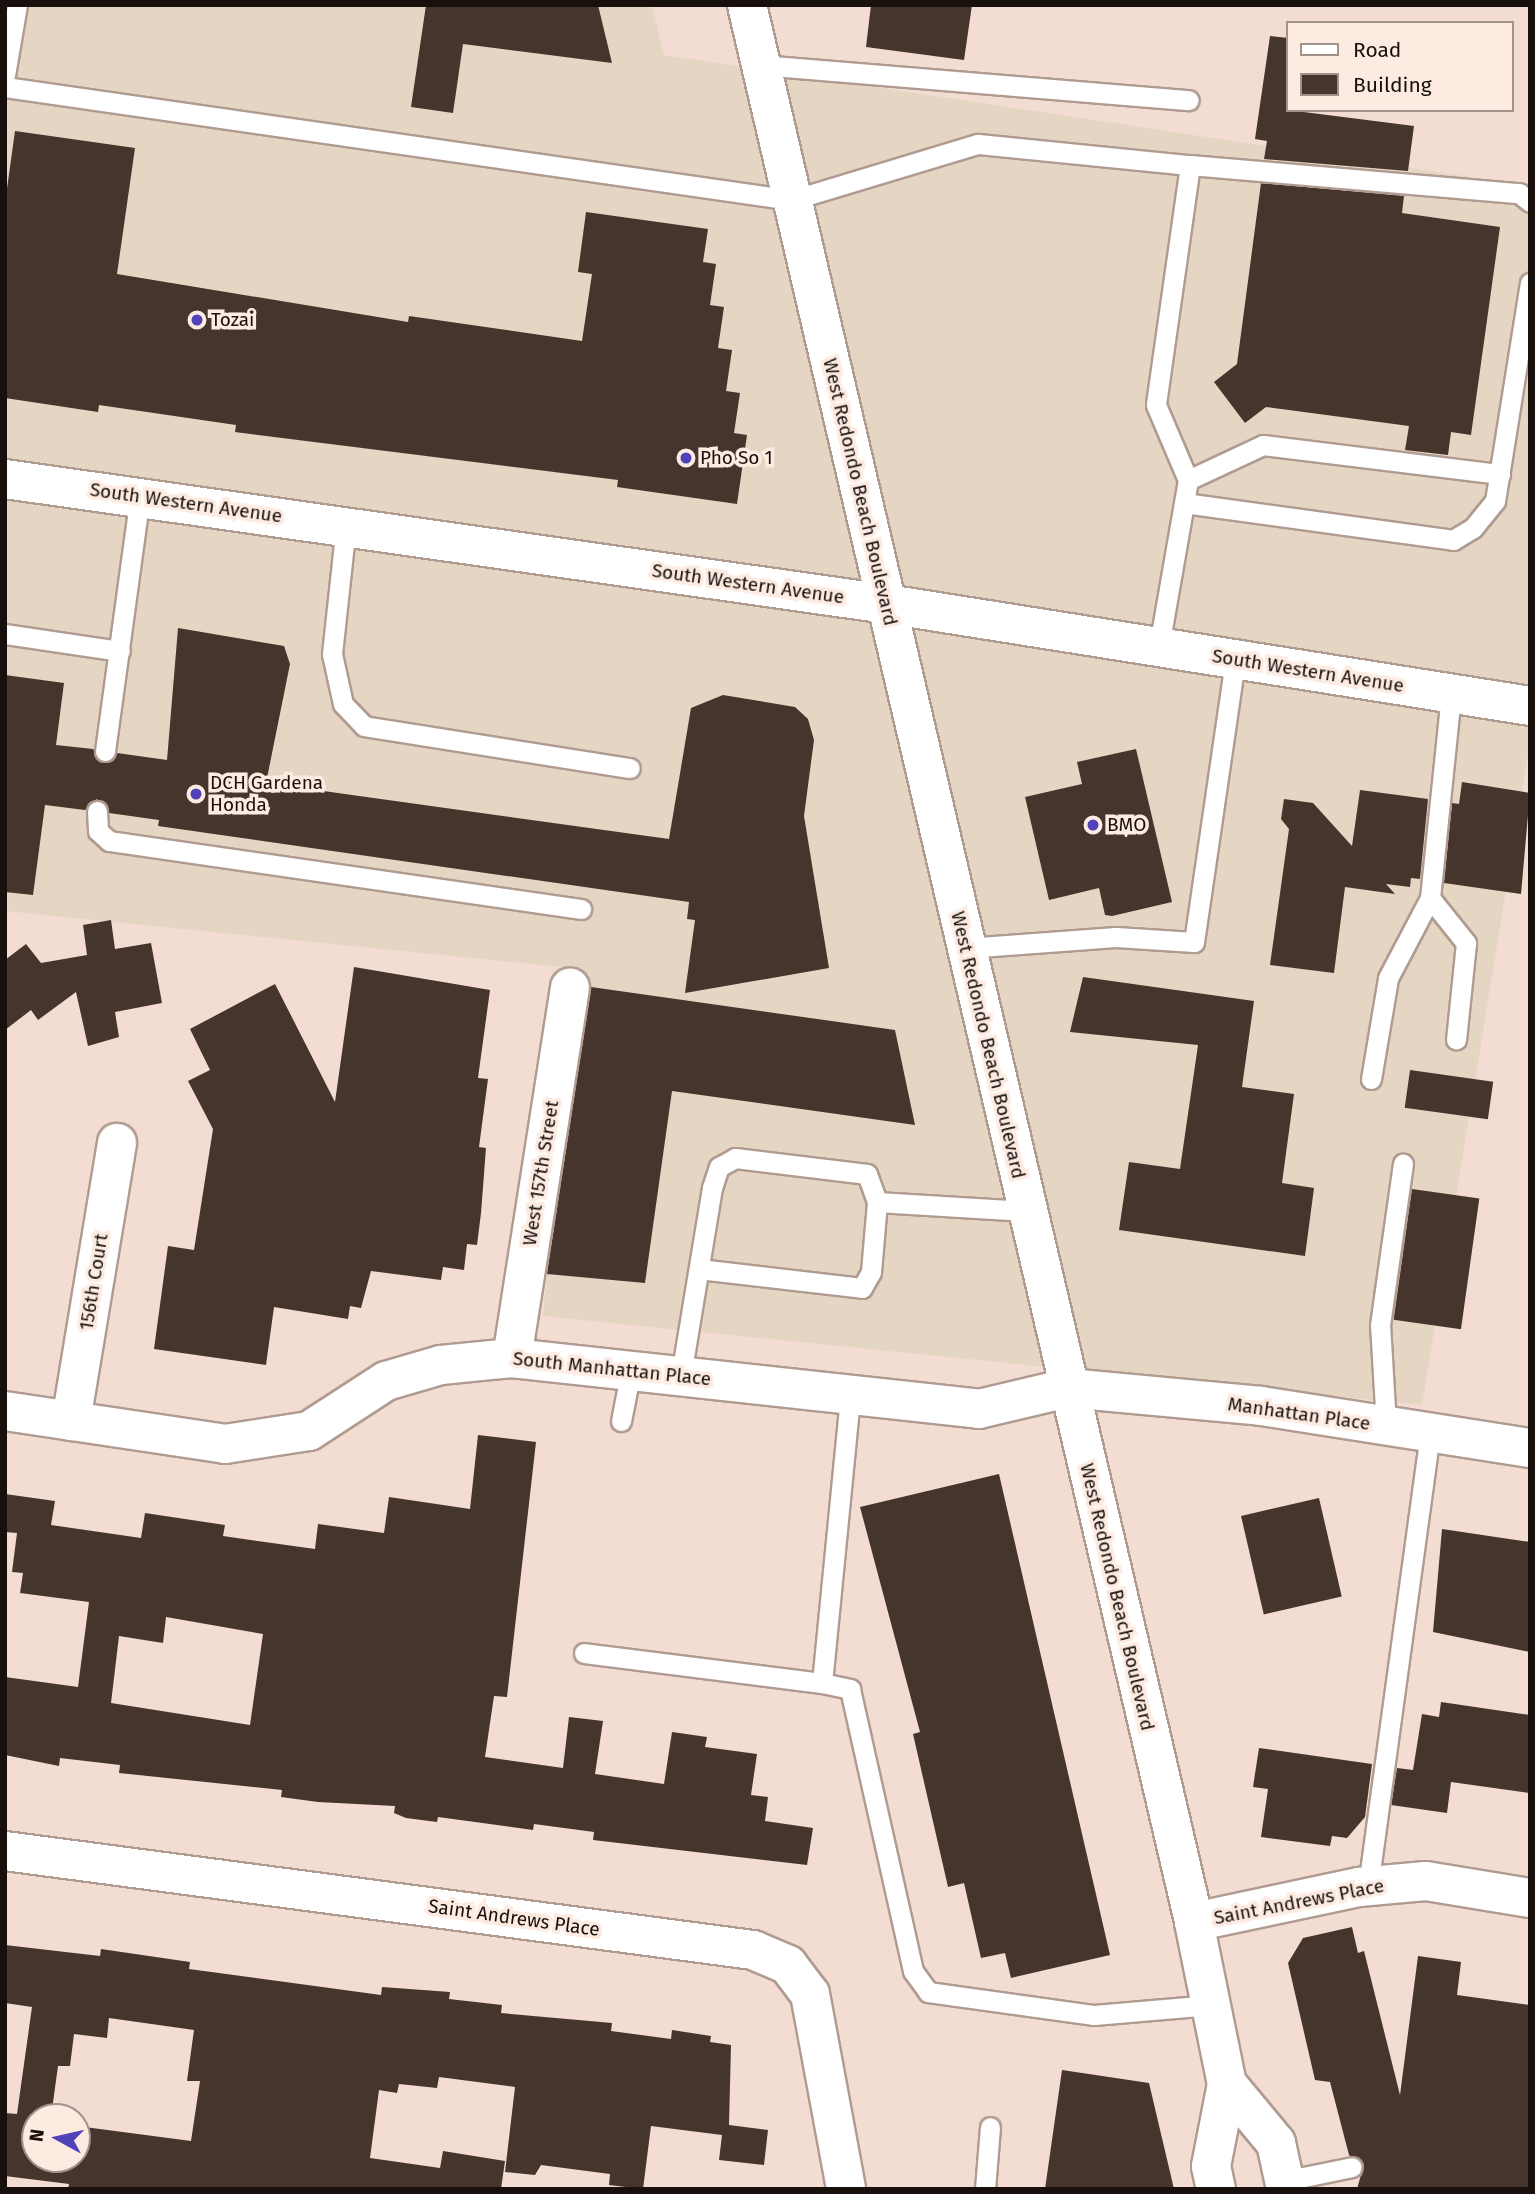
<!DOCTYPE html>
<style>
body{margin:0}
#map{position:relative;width:1535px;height:2194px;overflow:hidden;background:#f3dcd2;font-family:"Fira Sans",sans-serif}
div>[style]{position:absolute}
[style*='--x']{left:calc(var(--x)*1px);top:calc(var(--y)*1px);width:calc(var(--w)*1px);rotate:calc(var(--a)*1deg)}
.commercial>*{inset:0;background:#e5d5c3}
.building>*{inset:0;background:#46352c;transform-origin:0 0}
.roads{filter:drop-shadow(2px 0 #b09b91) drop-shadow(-2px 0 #b09b91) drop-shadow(0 2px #b09b91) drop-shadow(0 -2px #b09b91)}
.lane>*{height:19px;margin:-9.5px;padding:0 9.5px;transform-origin:9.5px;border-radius:9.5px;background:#fff}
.street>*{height:38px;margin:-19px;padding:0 19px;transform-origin:19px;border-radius:19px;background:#fff}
.primary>*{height:38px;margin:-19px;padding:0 19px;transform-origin:19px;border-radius:19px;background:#fff}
.dots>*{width:19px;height:19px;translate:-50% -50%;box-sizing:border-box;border:4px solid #fdebe2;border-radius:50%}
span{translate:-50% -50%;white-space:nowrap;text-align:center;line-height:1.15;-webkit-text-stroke:7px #fdebe2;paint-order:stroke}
.poi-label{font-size:19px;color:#17100c}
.left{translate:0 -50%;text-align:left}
.street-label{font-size:19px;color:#17100c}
.frame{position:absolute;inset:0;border:7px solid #17100c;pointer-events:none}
.legend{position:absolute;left:1286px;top:21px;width:228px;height:91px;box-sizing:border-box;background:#fdebe2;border:2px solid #a1938c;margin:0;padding:9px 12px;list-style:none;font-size:21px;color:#17100c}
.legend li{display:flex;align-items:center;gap:14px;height:35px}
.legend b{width:35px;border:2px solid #a1938c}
.north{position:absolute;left:21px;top:2103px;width:70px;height:70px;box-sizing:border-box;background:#fdebe2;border:2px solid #a1938c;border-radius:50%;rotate:278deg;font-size:19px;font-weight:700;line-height:28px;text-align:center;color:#17100c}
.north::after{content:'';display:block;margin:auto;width:24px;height:32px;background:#5242b9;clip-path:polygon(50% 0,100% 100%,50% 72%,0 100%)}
</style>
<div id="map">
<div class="commercial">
<div style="clip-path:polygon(5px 5px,652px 5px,664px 55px,1530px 186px,1530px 743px,1422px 1405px,543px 1316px,573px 968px,5px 911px)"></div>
</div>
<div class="building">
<div style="clip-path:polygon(426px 5px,598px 5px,612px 63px,463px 44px,453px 113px,411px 107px)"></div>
<div style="clip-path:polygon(871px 5px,972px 5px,964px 60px,866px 47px)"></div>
<div style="clip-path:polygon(1270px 36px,1288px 38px,1288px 110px,1414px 126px,1408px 171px,1264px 159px,1267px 141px,1255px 139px)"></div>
<div style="clip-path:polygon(15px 131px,135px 148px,117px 274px,408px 322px,409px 316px,582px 341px,592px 274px,578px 272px,586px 212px,708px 229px,703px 262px,716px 264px,710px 305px,724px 307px,718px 348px,732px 350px,726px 391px,740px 393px,734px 433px,747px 435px,737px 504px,617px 487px,618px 480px,235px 432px,236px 425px,99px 405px,98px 412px,5px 398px,5px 203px)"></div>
<div style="clip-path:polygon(1261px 183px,1404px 196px,1402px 213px,1500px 227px,1471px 435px,1451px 432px,1448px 455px,1405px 450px,1409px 426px,1266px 407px,1245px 423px,1214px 382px,1237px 364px)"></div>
<div style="clip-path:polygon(178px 628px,284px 646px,290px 664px,266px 783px,669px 839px,691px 708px,723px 695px,795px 707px,808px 719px,814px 740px,804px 816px,829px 968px,685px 993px,695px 920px,687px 919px,689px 902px,158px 826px,159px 820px,109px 813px,97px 799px,85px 810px,45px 805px,33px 895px,5px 892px,5px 675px,64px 683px,56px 745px,93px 749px,104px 763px,117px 753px,167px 760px)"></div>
<div style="clip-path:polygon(1136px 749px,1172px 902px,1112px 916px,1105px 915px,1099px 888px,1049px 900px,1025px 797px,1082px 784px,1077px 762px)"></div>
<div style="clip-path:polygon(1462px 782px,1530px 793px,1521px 894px,1444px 883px,1452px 803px,1459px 804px)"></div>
<div style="clip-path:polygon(1360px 790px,1428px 799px,1420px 879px,1411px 878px,1410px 887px,1386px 884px,1395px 894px,1345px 887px,1334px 973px,1270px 965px,1289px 829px,1281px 819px,1284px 799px,1313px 803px,1352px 846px)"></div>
<div style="clip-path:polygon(111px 920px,115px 949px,151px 943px,162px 1003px,115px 1012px,119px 1037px,88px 1046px,76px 992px,38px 1020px,31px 1010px,5px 1030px,5px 960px,26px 944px,41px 963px,87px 955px,83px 925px)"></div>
<div style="clip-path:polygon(354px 967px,490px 990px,478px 1078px,488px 1079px,479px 1147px,486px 1148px,481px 1213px,477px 1245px,467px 1244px,464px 1270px,443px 1267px,441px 1280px,371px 1271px,361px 1308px,350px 1306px,348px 1319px,274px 1307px,266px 1365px,154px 1349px,168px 1246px,194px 1250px,213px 1129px,188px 1081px,210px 1070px,190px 1029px,275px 984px,335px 1102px)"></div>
<div style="clip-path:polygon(1083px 977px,1254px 1001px,1242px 1087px,1294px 1094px,1282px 1183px,1314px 1188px,1305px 1256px,1119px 1230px,1129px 1162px,1180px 1169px,1198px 1045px,1070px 1032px)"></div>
<div style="clip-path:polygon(591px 987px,895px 1030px,915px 1125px,672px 1091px,645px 1283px,547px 1274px)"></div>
<div style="left:1410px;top:1070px;width:84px;height:38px;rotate:8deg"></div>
<div style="left:1412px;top:1189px;width:68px;height:132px;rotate:8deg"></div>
<div style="clip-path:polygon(evenodd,478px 1435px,536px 1442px,507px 1697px,494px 1696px,485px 1757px,563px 1768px,569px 1717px,603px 1721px,595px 1774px,664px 1784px,672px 1732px,707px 1737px,705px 1747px,757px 1754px,751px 1795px,768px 1797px,765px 1821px,813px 1828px,807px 1865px,593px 1840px,594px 1832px,534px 1824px,533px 1830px,438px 1817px,437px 1822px,406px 1818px,394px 1813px,395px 1806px,318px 1802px,281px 1797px,282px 1790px,119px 1773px,120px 1765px,60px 1758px,59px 1766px,5px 1755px,5px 1677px,78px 1687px,89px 1602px,20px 1593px,23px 1573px,12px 1572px,17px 1533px,5px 1532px,5px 1494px,55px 1501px,51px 1525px,141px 1538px,145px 1513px,225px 1525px,223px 1536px,315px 1549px,318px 1524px,384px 1533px,389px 1497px,470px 1509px,478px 1435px,166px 1617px,263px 1634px,250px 1725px,111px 1703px,119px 1636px,163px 1643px,166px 1617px)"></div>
<div style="clip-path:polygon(999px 1474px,1110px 1955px,1011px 1978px,1005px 1953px,981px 1958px,964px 1883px,948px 1887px,913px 1734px,920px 1732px,860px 1507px)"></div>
<div style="left:1319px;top:1498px;width:101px;height:80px;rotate:77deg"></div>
<div style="clip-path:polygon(1442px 1529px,1530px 1542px,1530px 1652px,1433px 1632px)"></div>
<div style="clip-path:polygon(1441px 1702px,1530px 1715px,1530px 1793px,1451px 1782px,1447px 1813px,1391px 1805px,1397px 1768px,1413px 1770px,1422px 1714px,1439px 1717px)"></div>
<div style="clip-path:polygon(1259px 1748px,1372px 1764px,1365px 1817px,1347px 1838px,1332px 1836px,1330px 1846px,1261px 1837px,1268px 1789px,1253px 1787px)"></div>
<div style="clip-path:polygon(1352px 1927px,1358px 1953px,1364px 1951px,1400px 2095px,1418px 1956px,1461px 1962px,1457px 1995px,1530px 2005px,1530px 2189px,1357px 2189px,1364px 2164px,1349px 2155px,1330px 2082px,1315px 2080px,1288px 1963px,1303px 1938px)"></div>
<div style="clip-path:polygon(evenodd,5px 1945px,100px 1956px,101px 1949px,190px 1962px,189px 1969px,381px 1995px,382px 1987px,450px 1992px,449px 1999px,502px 2005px,501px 2013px,612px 2023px,611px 2031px,671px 2039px,672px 2030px,711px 2036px,710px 2042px,731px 2045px,729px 2125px,768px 2130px,764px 2165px,719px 2160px,722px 2135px,651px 2126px,643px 2189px,609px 2185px,610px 2174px,541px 2165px,535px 2175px,505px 2172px,515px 2087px,439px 2077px,437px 2088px,399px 2084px,397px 2093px,379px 2090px,370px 2158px,440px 2168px,443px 2151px,505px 2161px,501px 2189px,68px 2189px,69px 2184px,5px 2176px,5px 2113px,17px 2114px,32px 2007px,5px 2003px,5px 1945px,109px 2018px,194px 2030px,187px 2081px,200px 2081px,191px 2141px,77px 2126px,77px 2159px,35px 2159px,35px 2117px,51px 2117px,58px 2066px,70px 2066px,74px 2034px,107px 2038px,109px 2018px)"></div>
<div style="clip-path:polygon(1062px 2070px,1149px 2083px,1174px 2189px,1045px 2189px)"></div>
</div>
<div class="roads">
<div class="lane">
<div style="--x:761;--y:65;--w:429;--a:4.7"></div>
<div style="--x:5;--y:75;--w:71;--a:-80.3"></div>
<div style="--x:5;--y:87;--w:795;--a:8.17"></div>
<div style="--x:792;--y:200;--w:194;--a:-16.8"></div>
<div style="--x:978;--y:144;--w:213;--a:5.7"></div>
<div style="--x:1190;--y:165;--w:242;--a:98.1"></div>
<div style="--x:1156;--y:405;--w:82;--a:66.9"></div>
<div style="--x:1188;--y:480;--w:169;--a:99.9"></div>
<div style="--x:1190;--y:165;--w:330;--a:4.9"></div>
<div style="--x:1519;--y:193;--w:14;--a:39"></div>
<div style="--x:1188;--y:480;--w:83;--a:-25"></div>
<div style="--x:1263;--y:445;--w:239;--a:7"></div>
<div style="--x:1184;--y:503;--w:272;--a:7.8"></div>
<div style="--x:1453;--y:540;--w:23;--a:-31"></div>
<div style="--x:1473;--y:528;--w:35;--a:-51"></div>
<div style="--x:1495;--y:501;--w:221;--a:-80.9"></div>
<div style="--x:346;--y:525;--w:130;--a:96.2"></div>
<div style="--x:332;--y:654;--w:51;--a:77.6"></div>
<div style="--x:343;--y:704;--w:30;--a:46"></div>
<div style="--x:364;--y:726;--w:269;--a:9"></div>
<div style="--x:5;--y:634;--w:116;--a:8.4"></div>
<div style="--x:105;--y:751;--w:256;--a:-82.2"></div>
<div style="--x:97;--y:811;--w:20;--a:87"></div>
<div style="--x:98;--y:831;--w:15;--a:42"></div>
<div style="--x:109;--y:841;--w:477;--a:8.2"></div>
<div style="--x:1430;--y:898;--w:58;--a:51.3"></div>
<div style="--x:1466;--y:943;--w:97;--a:95.9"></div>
<div style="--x:966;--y:948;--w:150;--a:-4.2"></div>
<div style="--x:1116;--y:937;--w:78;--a:3.7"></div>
<div style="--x:1194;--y:942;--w:285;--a:-81.7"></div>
<div style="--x:1371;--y:1079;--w:102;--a:-80.4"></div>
<div style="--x:1388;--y:978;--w:90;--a:-62.3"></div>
<div style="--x:1430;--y:898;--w:205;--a:-84.1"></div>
<div style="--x:699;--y:1269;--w:164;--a:6.6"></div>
<div style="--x:862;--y:1288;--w:18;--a:-61"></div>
<div style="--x:871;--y:1272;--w:70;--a:-85.1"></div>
<div style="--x:681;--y:1375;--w:190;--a:-80.6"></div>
<div style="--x:712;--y:1188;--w:22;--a:-72"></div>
<div style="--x:719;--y:1167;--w:18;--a:-29"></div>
<div style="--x:735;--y:1158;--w:133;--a:6.9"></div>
<div style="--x:867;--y:1174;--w:30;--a:70"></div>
<div style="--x:877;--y:1202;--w:149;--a:3.5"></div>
<div style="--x:621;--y:1421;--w:52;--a:-78.9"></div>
<div style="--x:1386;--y:1425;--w:100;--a:-93.4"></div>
<div style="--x:1380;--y:1325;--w:163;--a:-81.9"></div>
<div style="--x:584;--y:1653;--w:240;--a:7.2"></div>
<div style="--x:822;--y:1683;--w:288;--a:-84.4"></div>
<div style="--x:822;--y:1683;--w:29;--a:12"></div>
<div style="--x:850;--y:1689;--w:289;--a:77.4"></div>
<div style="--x:913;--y:1971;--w:26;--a:54"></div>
<div style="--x:928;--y:1992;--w:168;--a:7.9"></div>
<div style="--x:1094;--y:2015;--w:117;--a:-4.9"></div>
<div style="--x:1368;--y:1886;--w:457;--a:-82.2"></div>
<div style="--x:1284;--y:2181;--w:69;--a:-11.6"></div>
<div style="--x:985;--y:2189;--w:62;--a:-85.4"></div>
</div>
<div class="street">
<div style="--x:512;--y:1358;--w:375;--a:-81.1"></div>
<div style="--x:5;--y:1411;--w:222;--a:8.5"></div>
<div style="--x:225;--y:1444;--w:85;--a:-8.8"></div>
<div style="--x:309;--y:1431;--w:92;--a:-33"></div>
<div style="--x:386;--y:1381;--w:57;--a:-16.2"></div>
<div style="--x:441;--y:1365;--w:71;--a:-5.6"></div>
<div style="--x:512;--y:1358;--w:470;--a:6.2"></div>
<div style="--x:979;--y:1409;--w:91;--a:-13.3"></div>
<div style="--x:1068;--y:1388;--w:194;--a:5.3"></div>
<div style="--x:1261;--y:1406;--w:272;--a:8.9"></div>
<div style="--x:71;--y:1421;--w:282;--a:-80.6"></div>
<div style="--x:5;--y:1851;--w:755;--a:7.54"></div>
<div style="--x:753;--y:1950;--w:38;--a:23"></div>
<div style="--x:788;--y:1965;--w:36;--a:53"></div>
<div style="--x:810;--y:1994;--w:198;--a:79.5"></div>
<div style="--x:1194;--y:1922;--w:169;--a:-12"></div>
<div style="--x:1359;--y:1887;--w:67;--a:-5.1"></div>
<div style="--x:1426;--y:1881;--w:105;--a:9.3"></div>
</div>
<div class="primary">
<div style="--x:747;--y:5;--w:1968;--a:76.87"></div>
<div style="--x:1194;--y:1922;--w:165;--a:78.5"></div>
<div style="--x:1227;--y:2084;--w:84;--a:101"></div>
<div style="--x:1211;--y:2166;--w:24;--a:78"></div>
<div style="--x:5;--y:479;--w:891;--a:8.07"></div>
<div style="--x:887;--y:604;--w:651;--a:9.01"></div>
<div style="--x:1227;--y:2084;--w:77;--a:50.3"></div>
<div style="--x:1276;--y:2143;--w:47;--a:77.7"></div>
</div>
</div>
<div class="dots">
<div style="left:197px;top:320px;background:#5242b9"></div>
<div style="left:686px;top:458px;background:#5242b9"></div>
<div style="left:196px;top:794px;background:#5242b9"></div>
<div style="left:1093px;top:825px;background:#5242b9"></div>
</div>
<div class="poi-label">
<span class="left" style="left:211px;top:320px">Tozai</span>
<span class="left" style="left:700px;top:458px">Pho So 1</span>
<span class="left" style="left:210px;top:794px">DCH Gardena<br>Honda</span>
<span class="left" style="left:1107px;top:825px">BMO</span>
</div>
<div class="street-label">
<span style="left:860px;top:492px;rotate:77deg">West Redondo Beach Boulevard</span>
<span style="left:186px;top:503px;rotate:8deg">South Western Avenue</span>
<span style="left:748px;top:584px;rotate:8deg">South Western Avenue</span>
<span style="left:1308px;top:671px;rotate:9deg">South Western Avenue</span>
<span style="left:988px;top:1045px;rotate:77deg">West Redondo Beach Boulevard</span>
<span style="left:541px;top:1173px;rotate:-81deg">West 157th Street</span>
<span style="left:94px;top:1282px;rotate:-81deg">156th Court</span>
<span style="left:612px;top:1369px;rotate:6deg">South Manhattan Place</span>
<span style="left:1299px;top:1414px;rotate:8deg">Manhattan Place</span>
<span style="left:1117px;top:1597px;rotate:77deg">West Redondo Beach Boulevard</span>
<span style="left:1299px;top:1902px;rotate:-11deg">Saint Andrews Place</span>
<span style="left:514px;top:1918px;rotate:8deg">Saint Andrews Place</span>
</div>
<div class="frame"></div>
<ul class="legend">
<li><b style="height:9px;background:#fff"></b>Road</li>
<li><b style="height:19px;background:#46352c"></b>Building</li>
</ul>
<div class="north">N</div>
</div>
